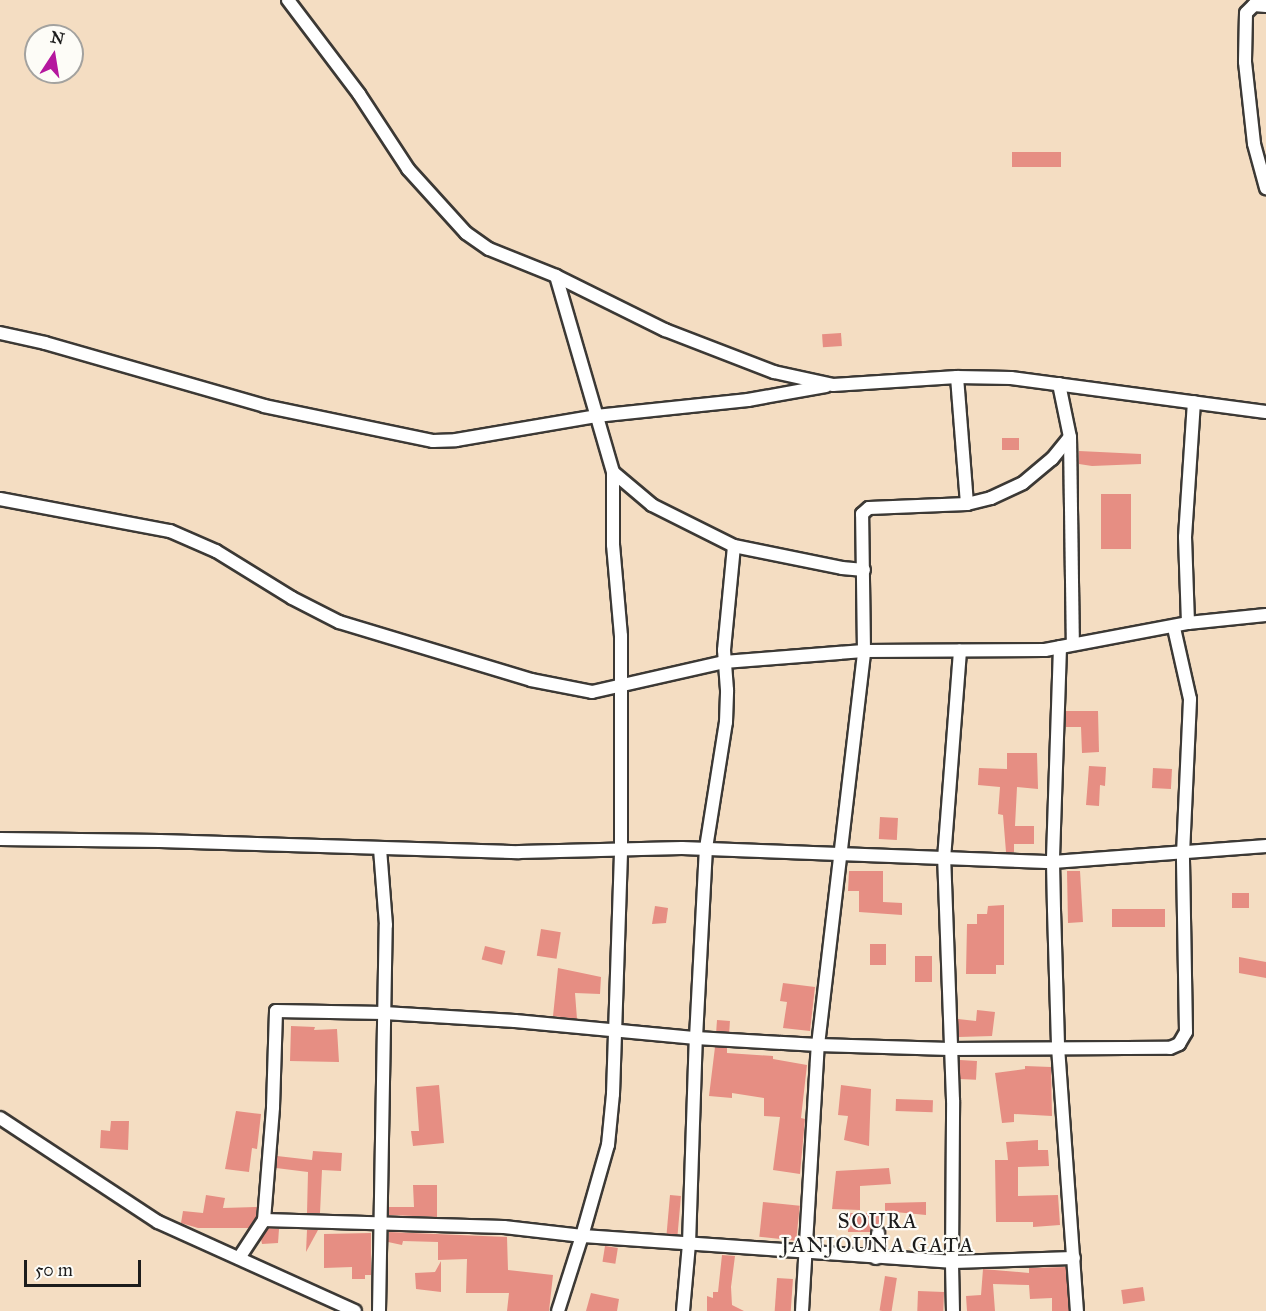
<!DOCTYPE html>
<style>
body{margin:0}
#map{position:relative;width:1266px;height:1311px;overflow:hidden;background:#f4ddc2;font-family:"IM FELL Great Primer",serif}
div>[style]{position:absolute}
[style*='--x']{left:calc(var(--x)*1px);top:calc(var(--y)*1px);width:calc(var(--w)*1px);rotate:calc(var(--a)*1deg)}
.building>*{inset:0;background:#e68e83;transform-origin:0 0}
.roads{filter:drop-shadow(2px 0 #3c3935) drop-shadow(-2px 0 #3c3935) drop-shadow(0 2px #3c3935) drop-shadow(0 -2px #3c3935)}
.street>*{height:12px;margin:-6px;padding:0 6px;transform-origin:6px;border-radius:6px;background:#fff}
span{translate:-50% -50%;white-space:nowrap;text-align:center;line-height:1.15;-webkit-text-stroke:4.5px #fdfcf7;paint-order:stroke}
.quarter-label{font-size:21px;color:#1c1c1c;letter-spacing:1.5px}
.north{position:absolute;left:24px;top:24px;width:60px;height:60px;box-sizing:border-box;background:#fdfcf7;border:2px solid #a3a29f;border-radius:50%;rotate:12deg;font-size:16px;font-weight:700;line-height:24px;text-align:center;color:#1c1c1c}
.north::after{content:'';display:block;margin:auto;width:21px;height:27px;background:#b5179e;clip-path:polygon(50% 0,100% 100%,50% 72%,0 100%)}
.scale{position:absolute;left:24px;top:1260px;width:117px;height:27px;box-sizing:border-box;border:3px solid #1c1c1c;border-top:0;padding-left:8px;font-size:18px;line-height:21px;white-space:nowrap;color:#1c1c1c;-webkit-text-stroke:4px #fdfcf7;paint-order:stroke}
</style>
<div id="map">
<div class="building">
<div style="left:1012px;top:152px;width:49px;height:15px"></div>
<div style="left:841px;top:333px;width:13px;height:19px;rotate:86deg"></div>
<div style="left:1002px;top:438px;width:17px;height:12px"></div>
<div style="clip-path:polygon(1079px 451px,1141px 454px,1141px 464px,1092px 466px,1079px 464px)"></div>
<div style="left:1101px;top:494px;width:30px;height:55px"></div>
<div style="clip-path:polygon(1066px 711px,1098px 711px,1099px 752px,1082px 753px,1081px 727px,1066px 727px)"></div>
<div style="clip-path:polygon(1007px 753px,1037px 753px,1038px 789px,1017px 787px,1015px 826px,1034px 826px,1034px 844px,1014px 844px,1014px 852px,1006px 852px,1003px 815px,998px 814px,1000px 787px,978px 785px,979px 768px,1007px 769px)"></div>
<div style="clip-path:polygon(1089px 766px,1106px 767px,1105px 786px,1100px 785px,1099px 806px,1086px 805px)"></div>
<div style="left:1153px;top:768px;width:19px;height:20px;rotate:3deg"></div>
<div style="left:880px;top:817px;width:18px;height:22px;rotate:3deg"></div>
<div style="clip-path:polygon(849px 871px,883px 871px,883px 902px,902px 903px,902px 915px,859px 912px,859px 891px,848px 891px)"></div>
<div style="clip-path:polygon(1067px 871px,1080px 871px,1083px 922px,1068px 923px)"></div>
<div style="left:1232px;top:893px;width:17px;height:15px"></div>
<div style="clip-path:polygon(1004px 905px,1004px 965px,996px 965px,996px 974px,966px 974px,967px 924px,977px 924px,977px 914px,987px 914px,988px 906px)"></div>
<div style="clip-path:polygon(655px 906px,668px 908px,666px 923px,652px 924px)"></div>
<div style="left:1165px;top:909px;width:18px;height:53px;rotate:90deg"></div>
<div style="left:541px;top:929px;width:20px;height:27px;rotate:9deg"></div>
<div style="left:870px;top:944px;width:16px;height:21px"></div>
<div style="left:485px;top:946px;width:21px;height:14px;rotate:14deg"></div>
<div style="left:915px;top:956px;width:17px;height:26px"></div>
<div style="clip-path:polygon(1239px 957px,1266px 962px,1266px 978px,1239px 973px)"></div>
<div style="clip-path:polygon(558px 968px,601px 977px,600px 994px,575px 993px,577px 1019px,553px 1016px)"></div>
<div style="clip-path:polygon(783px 983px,815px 987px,810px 1031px,783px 1028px,787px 1002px,780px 1001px)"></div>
<div style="clip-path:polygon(977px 1010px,995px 1012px,992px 1036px,959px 1037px,958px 1019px,976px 1021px)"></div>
<div style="left:717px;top:1020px;width:13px;height:11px;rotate:4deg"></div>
<div style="clip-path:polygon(291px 1026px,315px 1027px,314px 1030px,337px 1029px,339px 1062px,290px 1061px)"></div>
<div style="clip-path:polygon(715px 1047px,727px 1048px,727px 1053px,773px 1056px,773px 1059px,807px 1065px,801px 1118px,805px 1119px,800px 1174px,773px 1170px,780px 1117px,764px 1116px,764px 1098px,732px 1093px,732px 1098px,709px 1096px)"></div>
<div style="left:960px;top:1060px;width:17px;height:19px;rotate:3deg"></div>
<div style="clip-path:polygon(1025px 1066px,1051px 1067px,1052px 1116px,1014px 1114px,1014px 1122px,1002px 1123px,995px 1073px,1025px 1069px)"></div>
<div style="clip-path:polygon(439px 1085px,444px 1143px,413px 1146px,411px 1131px,419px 1131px,416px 1087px)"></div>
<div style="clip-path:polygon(841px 1085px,871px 1089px,869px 1146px,844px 1140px,848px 1116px,838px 1115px)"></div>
<div style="left:896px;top:1099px;width:37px;height:12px;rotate:2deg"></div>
<div style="clip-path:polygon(236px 1111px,261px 1114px,257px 1149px,252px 1148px,249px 1172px,225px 1169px)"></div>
<div style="clip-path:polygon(111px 1121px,129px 1121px,128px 1150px,100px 1148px,101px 1130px,110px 1131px)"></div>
<div style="clip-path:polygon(1038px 1140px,1038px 1150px,1048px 1150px,1049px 1166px,1018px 1167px,1018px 1196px,1058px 1195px,1060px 1225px,1033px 1227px,1033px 1222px,996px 1222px,995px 1160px,1008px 1160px,1006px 1142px)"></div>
<div style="clip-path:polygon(313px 1151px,342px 1153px,341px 1171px,322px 1170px,320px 1213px,307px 1213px,308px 1172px,276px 1168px,277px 1156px,312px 1160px)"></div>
<div style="clip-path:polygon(889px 1168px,891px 1184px,860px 1186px,860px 1210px,832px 1209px,836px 1171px)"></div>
<div style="clip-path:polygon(413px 1185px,437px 1185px,437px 1217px,389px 1215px,389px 1207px,414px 1207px)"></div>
<div style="clip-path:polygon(206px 1195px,225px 1198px,223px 1208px,257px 1207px,256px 1217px,249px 1228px,198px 1228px,181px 1223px,183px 1211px,203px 1213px)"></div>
<div style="left:670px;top:1195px;width:11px;height:39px;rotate:5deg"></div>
<div style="left:763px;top:1202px;width:37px;height:35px;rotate:6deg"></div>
<div style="clip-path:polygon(926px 1202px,926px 1215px,885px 1211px,885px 1203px)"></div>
<div style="clip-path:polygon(849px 1213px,881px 1213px,881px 1225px,874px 1226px,870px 1232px,848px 1232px)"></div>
<div style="clip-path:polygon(268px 1228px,279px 1229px,278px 1243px,262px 1244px,261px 1239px)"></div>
<div style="clip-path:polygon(307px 1230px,318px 1230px,306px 1252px)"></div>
<div style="clip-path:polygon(389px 1232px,507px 1237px,508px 1270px,553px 1275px,549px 1311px,507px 1311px,509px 1293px,466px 1293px,467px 1259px,438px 1260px,438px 1242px,403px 1241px,402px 1245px,388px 1242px)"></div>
<div style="clip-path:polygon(371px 1233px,371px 1275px,365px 1275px,365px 1279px,352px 1279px,352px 1267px,324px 1268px,324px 1234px)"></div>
<div style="left:605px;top:1246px;width:13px;height:16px;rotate:9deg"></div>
<div style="clip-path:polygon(722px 1255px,735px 1256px,731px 1287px,732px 1305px,744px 1311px,707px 1311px,707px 1296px,713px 1298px,713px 1292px,718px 1292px)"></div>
<div style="clip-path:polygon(441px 1261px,441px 1292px,416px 1289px,415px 1273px,435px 1272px)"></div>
<div style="clip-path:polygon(1066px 1267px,1069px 1311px,1052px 1311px,1052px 1298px,1030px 1299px,1029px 1285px,993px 1284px,995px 1311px,967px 1311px,966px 1296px,981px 1295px,983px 1269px,1029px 1273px,1029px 1268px)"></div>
<div style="left:885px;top:1276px;width:12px;height:35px;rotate:9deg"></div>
<div style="left:777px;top:1278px;width:16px;height:33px;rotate:4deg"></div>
<div style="left:1143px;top:1287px;width:14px;height:22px;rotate:82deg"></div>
<div style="left:918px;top:1291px;width:26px;height:20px;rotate:2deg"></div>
<div style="clip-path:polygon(591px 1293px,619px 1299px,617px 1311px,586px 1311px)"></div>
</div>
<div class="roads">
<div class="street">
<div style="--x:288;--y:0;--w:118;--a:52.9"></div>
<div style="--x:359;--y:94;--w:90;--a:56.8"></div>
<div style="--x:408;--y:169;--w:86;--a:47.8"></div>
<div style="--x:466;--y:233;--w:28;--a:35"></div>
<div style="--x:489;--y:249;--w:72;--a:21.9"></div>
<div style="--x:556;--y:276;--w:122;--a:26.4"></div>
<div style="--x:665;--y:330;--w:117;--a:21.1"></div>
<div style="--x:774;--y:372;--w:60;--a:12.4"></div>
<div style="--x:833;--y:385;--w:124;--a:-3.7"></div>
<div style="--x:957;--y:377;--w:54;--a:1.1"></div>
<div style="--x:1011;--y:378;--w:257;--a:7.6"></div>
<div style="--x:1266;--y:6;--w:12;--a:-175"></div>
<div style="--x:1254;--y:5;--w:11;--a:135"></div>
<div style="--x:1246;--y:13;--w:49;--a:91.2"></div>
<div style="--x:1245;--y:62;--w:82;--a:83.7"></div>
<div style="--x:1254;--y:144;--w:46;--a:74.7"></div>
<div style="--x:0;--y:333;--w:46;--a:12.5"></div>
<div style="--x:45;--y:343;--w:228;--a:16"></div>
<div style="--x:264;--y:406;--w:173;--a:11.7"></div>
<div style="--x:433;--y:441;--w:23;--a:-2"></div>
<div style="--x:456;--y:440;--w:142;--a:-9.7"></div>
<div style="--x:596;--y:416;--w:153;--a:-6"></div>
<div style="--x:748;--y:400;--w:79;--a:-10.2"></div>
<div style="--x:957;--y:377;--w:127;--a:85.5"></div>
<div style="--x:1059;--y:384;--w:54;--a:78.3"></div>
<div style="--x:1070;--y:437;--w:207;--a:89.2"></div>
<div style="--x:613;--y:472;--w:51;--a:40.2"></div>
<div style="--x:652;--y:505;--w:92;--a:26.6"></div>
<div style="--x:734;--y:546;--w:110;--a:11.5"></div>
<div style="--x:842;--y:568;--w:22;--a:5"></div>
<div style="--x:0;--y:499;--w:173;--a:10.7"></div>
<div style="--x:170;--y:531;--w:50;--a:23.5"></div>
<div style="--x:216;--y:551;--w:89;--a:31.7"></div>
<div style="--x:292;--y:598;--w:53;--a:27.1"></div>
<div style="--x:339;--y:622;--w:201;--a:16.8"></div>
<div style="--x:531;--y:680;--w:62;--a:11.1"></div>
<div style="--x:592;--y:692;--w:135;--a:-12.8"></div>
<div style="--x:724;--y:662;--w:140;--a:-4.5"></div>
<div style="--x:864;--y:651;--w:181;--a:-0.3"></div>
<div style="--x:1045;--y:650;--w:146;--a:-10.7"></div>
<div style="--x:1188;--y:623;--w:78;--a:-5.9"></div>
<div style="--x:1188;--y:623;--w:86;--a:-92"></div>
<div style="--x:1185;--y:537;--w:135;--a:-86.2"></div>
<div style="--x:1060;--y:647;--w:215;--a:91.9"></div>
<div style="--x:1053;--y:862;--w:48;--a:88.8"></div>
<div style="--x:1054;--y:910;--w:137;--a:88.3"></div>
<div style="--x:1058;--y:1047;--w:265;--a:85.9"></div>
<div style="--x:0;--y:839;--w:160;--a:0.7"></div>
<div style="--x:160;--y:841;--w:359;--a:1.8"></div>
<div style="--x:519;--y:852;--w:163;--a:-1.4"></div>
<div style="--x:682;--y:848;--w:371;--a:2.2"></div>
<div style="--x:1053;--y:862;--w:214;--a:-4.3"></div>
<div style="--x:0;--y:1118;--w:189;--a:33.4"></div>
<div style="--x:158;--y:1222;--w:216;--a:24.3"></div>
<div style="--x:264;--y:1220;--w:113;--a:-85.4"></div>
<div style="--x:273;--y:1107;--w:96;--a:-88.2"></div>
<div style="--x:276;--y:1011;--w:108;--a:1.1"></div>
<div style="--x:384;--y:1013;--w:131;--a:3.5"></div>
<div style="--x:515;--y:1021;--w:182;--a:5.4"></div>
<div style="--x:696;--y:1038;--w:122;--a:3.3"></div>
<div style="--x:818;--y:1045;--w:132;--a:1.7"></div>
<div style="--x:950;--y:1049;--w:220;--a:-0.3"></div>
<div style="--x:1170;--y:1048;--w:10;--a:-24"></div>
<div style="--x:1179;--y:1044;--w:14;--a:-60"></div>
<div style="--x:1186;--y:1032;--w:178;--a:-91"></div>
<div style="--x:1183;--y:854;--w:155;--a:-87.4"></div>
<div style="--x:1190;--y:699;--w:73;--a:-102.7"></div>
<div style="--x:239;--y:1258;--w:45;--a:-56.7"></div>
<div style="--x:264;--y:1220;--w:240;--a:1.7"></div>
<div style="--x:504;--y:1227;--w:79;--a:6.6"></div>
<div style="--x:582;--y:1236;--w:95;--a:-74.1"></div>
<div style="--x:608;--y:1145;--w:51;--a:-84.4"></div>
<div style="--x:613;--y:1094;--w:245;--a:-88.1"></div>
<div style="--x:621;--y:849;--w:213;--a:-90"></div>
<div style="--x:621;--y:636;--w:91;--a:-95"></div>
<div style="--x:613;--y:545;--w:73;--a:-90"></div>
<div style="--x:613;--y:472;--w:204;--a:-106.2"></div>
<div style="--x:876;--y:1258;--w:25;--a:-85"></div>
<div style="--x:379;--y:1311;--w:386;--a:-89"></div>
<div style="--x:386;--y:925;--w:76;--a:-94.5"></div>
<div style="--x:558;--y:1311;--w:79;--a:-72.3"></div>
<div style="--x:582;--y:1236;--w:371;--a:4"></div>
<div style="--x:952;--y:1262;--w:162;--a:-89.6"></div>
<div style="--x:953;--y:1100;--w:241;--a:-92.1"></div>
<div style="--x:944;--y:859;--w:209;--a:-85.6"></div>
<div style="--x:683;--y:1311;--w:67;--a:-84.9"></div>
<div style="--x:689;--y:1244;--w:206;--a:-88.1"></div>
<div style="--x:696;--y:1038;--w:190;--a:-87"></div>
<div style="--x:706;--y:848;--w:128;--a:-81"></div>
<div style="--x:726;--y:722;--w:32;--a:-88"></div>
<div style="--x:727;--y:690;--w:40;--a:-94.3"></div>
<div style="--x:724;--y:650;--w:104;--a:-84.5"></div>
<div style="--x:802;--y:1311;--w:266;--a:-86.6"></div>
<div style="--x:818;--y:1045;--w:397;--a:-83.3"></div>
<div style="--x:864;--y:651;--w:137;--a:-90.8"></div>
<div style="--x:862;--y:514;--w:9;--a:-41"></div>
<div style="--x:869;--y:508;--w:98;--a:-2.3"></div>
<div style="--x:967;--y:504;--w:25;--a:-14"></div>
<div style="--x:991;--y:498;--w:35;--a:-25"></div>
<div style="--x:1023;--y:483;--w:38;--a:-40"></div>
<div style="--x:1052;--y:459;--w:28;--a:-51"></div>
<div style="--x:953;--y:1311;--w:49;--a:-91.2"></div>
<div style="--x:952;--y:1262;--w:122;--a:-1.9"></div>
</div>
</div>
<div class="quarter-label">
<span style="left:878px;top:1233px">SOURA<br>JANJOUNA GATA</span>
</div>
<div class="north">N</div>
<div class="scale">50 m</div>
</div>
